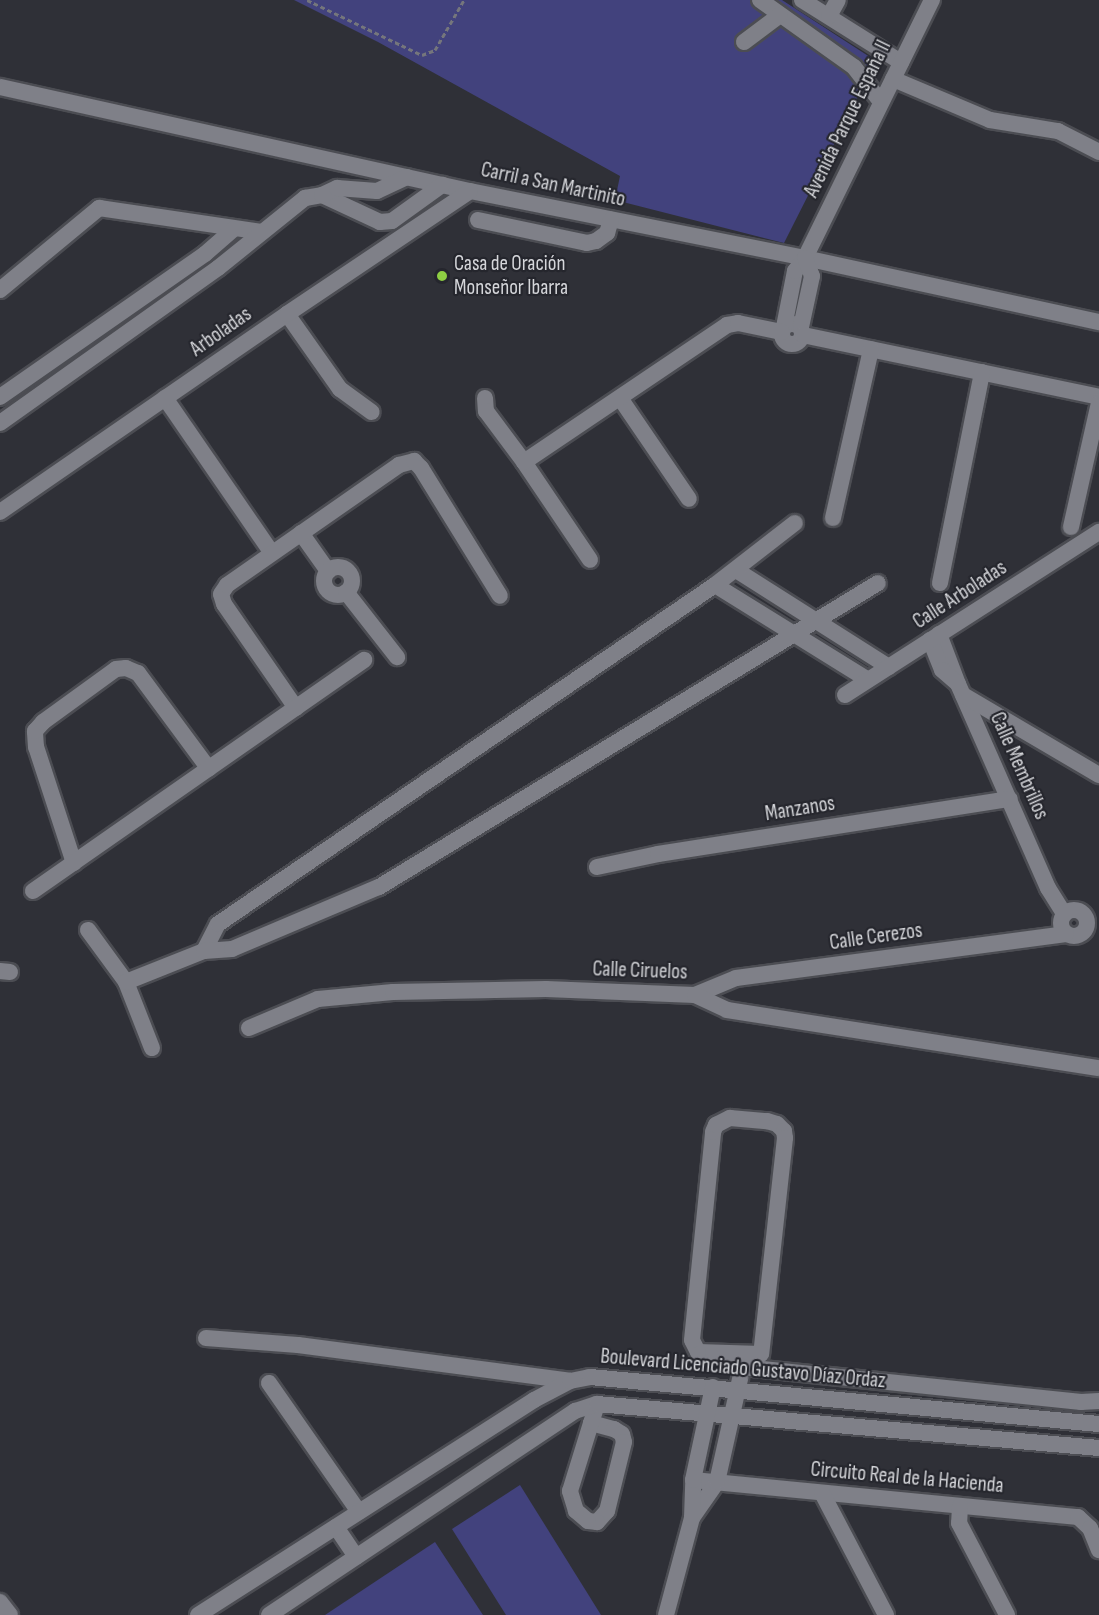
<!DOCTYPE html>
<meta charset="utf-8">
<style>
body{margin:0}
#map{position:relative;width:1099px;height:1615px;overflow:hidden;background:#2f3037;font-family:"Sofia Sans Condensed",sans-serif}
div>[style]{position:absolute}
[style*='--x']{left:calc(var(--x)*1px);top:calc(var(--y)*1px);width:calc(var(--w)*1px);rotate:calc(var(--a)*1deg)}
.green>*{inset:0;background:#42427d}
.path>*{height:3px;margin-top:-1.5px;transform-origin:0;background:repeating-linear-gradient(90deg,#75767c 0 4.5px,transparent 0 7.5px)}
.roads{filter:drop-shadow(2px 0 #4c4d53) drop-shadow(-2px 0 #4c4d53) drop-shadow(0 2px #4c4d53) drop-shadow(0 -2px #4c4d53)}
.minor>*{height:16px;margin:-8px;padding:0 8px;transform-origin:8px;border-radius:8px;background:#7f8088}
.minor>.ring{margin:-8px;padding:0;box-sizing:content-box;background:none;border:16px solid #7f8088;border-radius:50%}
.dots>*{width:16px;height:16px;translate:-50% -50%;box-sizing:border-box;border:3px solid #25262d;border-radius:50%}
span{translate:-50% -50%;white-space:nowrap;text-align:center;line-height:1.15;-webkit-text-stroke:4.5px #25262d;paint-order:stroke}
.street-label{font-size:21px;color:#d5d6da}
.poi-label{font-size:21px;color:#d5d6da}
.left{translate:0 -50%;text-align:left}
</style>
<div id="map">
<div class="green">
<div style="clip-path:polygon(294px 0,782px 0,876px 61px,784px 243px,615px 200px,620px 176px,378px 42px)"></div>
<div style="clip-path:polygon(520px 1485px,601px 1615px,506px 1615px,452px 1529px)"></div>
<div style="clip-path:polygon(435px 1542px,483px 1615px,325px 1615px)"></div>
</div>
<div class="path">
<div style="--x:307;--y:0;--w:127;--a:25.6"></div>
<div style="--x:422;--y:55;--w:14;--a:-21"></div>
<div style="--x:435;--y:50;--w:58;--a:-59.9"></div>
</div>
<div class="roads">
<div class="minor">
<div style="--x:760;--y:0;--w:115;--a:35.5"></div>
<div style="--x:854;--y:67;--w:44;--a:52.4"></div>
<div style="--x:802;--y:0;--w:117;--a:32.1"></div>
<div style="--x:829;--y:16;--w:18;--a:-61"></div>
<div style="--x:744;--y:42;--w:45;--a:-36.9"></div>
<div style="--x:893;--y:79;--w:105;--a:22.9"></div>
<div style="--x:990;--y:120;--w:69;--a:9.2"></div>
<div style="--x:1058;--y:131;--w:46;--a:27.1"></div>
<div style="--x:0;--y:87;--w:481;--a:12.5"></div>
<div style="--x:470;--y:191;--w:342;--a:11.3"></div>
<div style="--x:805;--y:258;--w:301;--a:12.3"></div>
<div style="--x:322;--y:195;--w:64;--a:25"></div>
<div style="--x:380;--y:222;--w:12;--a:-5"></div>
<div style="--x:392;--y:221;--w:62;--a:-35.8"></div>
<div style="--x:478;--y:220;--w:111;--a:11.9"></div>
<div style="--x:587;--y:243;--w:9;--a:-13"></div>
<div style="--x:596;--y:241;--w:14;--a:-36"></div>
<div style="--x:607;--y:233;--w:14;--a:-73"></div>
<div style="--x:0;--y:290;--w:129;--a:-39.6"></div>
<div style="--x:99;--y:208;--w:164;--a:8.4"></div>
<div style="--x:287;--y:314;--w:92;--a:54.8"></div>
<div style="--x:340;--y:389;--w:39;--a:36"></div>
<div class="ring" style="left:782px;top:324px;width:4px;height:4px"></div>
<div style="--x:784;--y:327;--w:57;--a:-78.9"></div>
<div style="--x:795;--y:271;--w:16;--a:-52"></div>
<div style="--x:805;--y:258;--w:288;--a:-63.8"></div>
<div style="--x:801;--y:327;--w:52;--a:-77.8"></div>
<div style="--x:812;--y:276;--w:19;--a:-111"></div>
<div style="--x:803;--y:335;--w:302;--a:11.8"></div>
<div style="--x:0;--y:397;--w:250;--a:-34.9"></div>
<div style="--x:205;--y:254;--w:38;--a:-41"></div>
<div style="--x:165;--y:398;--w:188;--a:55.4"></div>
<div style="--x:485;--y:398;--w:13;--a:86"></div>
<div style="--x:486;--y:411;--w:64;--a:53.3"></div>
<div style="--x:524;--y:462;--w:118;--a:56"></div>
<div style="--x:620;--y:398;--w:122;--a:55.7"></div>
<div style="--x:0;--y:423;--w:267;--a:-35.4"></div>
<div style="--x:218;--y:268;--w:112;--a:-38.8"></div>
<div style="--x:305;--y:198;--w:17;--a:-10"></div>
<div style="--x:322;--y:195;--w:17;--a:-25"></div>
<div style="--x:337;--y:188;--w:40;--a:4.3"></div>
<div style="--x:377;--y:191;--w:33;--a:-25"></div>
<div style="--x:524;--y:462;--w:245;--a:-34"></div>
<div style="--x:727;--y:325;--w:11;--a:-10"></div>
<div style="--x:738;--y:323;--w:45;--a:11.6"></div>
<div style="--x:0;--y:512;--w:349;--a:-34.6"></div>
<div style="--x:287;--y:314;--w:220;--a:-33.9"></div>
<div style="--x:833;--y:518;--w:173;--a:-77.3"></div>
<div style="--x:1071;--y:527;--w:127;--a:-77.3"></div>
<div style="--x:301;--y:533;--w:47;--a:54.6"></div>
<div class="ring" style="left:324px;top:567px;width:12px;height:12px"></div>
<div style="--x:736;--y:570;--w:181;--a:32.4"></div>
<div style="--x:940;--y:583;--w:215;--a:-78.7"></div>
<div style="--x:715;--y:585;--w:180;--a:31.8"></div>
<div style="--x:346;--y:592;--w:83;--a:51.9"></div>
<div style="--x:939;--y:634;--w:53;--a:69.2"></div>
<div style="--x:958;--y:684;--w:223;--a:66.2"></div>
<div style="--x:1048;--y:888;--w:31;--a:58"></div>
<div style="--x:930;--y:640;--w:32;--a:68"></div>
<div style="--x:942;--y:670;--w:21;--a:41"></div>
<div style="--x:845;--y:695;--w:302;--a:-32.7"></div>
<div style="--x:963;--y:695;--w:158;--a:30.5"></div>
<div style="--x:296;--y:708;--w:126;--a:-124.7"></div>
<div style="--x:224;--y:604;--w:10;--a:-107"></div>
<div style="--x:221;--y:594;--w:11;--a:-56"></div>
<div style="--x:227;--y:585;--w:210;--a:-34.9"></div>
<div style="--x:399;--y:465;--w:16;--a:-15"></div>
<div style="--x:414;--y:461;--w:10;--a:45"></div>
<div style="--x:421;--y:468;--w:150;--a:58.3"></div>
<div style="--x:74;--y:863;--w:122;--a:-108.1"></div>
<div style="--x:36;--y:747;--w:16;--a:-94"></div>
<div style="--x:35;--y:731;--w:12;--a:-48"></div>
<div style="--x:43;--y:722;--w:90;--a:-36"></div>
<div style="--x:116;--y:669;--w:10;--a:-6"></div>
<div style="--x:126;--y:668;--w:13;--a:23"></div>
<div style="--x:138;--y:673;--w:119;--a:53.5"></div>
<div style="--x:597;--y:867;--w:62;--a:-12"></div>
<div style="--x:658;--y:854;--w:356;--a:-8.9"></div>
<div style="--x:33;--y:891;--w:404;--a:-34.9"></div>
<div class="ring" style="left:1061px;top:910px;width:10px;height:10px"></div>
<div style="--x:88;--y:930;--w:64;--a:53.8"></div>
<div style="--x:126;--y:982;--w:71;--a:68.5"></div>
<div style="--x:204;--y:951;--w:30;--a:-63"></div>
<div style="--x:218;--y:924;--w:602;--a:-34.3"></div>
<div style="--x:715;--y:585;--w:101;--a:-37.8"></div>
<div style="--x:0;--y:971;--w:10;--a:6"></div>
<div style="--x:126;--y:982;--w:84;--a:-21.7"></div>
<div style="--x:204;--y:951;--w:28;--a:-4"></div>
<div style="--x:232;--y:949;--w:160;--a:-22.9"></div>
<div style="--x:379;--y:887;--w:584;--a:-31.35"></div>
<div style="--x:695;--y:995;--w:44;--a:-22.5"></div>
<div style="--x:736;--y:978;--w:333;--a:-7.6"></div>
<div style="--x:249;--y:1028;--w:75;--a:-22.8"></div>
<div style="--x:318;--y:999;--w:75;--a:-5.3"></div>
<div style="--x:393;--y:992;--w:153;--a:-1.1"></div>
<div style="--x:546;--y:989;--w:149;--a:2.3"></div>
<div style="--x:695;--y:995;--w:35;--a:25"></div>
<div style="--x:727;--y:1010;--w:376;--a:8.9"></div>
<div style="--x:730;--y:1118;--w:37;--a:5"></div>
<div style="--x:767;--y:1121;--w:10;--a:17"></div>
<div style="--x:777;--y:1124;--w:10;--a:45"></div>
<div style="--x:784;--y:1131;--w:7;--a:82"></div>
<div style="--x:785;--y:1138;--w:217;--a:96.3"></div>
<div style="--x:761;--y:1354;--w:63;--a:-178.2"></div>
<div style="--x:698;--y:1352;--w:13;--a:-117"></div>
<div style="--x:692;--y:1340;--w:209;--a:-84.2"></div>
<div style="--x:713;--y:1132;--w:8;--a:-67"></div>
<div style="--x:716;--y:1125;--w:16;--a:-27"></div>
<div style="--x:206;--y:1338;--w:92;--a:4.4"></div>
<div style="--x:298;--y:1345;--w:274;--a:7.5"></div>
<div style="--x:743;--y:1367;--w:340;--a:5.9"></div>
<div style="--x:1081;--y:1402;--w:18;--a:-3"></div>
<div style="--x:269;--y:1383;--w:157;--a:55.1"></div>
<div style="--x:591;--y:1423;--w:24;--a:15"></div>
<div style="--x:614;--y:1429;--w:9;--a:32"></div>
<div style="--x:622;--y:1434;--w:8;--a:76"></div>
<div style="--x:624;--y:1442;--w:71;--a:103.8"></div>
<div style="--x:607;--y:1511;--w:15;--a:132"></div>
<div style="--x:597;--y:1522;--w:9;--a:-174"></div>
<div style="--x:588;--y:1521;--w:16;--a:-140"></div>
<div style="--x:576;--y:1511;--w:21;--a:-107"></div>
<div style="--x:570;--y:1491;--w:71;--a:-72.8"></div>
<div style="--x:591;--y:1423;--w:20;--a:-72"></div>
<div style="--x:693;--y:1480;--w:387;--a:5.5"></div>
<div style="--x:1078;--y:1517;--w:16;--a:43"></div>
<div style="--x:1090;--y:1528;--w:24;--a:68"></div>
<div style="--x:822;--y:1493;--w:138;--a:62.3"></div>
<div style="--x:960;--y:1506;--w:17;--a:93"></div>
<div style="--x:959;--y:1523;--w:104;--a:62.4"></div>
<div style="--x:692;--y:1518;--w:44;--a:-55.2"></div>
<div style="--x:717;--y:1482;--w:106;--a:-77.4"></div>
<div style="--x:336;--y:1527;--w:36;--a:56"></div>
<div style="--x:0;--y:1602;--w:16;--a:52"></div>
<div style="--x:198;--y:1615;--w:399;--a:-32.6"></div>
<div style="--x:534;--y:1400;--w:41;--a:-27.8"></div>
<div style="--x:570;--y:1381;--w:20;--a:-11"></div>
<div style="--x:590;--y:1377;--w:511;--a:5.28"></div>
<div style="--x:269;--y:1615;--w:368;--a:-33.7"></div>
<div style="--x:575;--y:1411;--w:23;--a:-18"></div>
<div style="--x:597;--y:1404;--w:504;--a:5.01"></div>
<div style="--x:666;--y:1615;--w:100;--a:-75"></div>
<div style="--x:692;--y:1518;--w:38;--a:-88"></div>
<div style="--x:693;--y:1480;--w:95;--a:-77.9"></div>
</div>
</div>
<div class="dots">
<div style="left:442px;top:276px;background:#8ece43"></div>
</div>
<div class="street-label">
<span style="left:848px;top:119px;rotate:-64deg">Avenida Parque España II</span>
<span style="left:553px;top:185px;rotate:12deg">Carril a San Martinito</span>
<span style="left:221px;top:332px;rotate:-35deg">Arboladas</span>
<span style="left:960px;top:595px;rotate:-33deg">Calle Arboladas</span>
<span style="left:1019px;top:766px;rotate:66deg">Calle Membrillos</span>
<span style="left:800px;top:809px;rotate:-9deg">Manzanos</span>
<span style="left:876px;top:937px;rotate:-8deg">Calle Cerezos</span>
<span style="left:640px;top:971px;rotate:2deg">Calle Ciruelos</span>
<span style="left:743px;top:1369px;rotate:5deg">Boulevard Licenciado Gustavo Díaz Ordaz</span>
<span style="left:907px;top:1478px;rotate:5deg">Circuito Real de la Hacienda</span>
</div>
<div class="poi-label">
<span class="left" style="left:454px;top:276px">Casa de Oración<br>Monseñor Ibarra</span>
</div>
</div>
